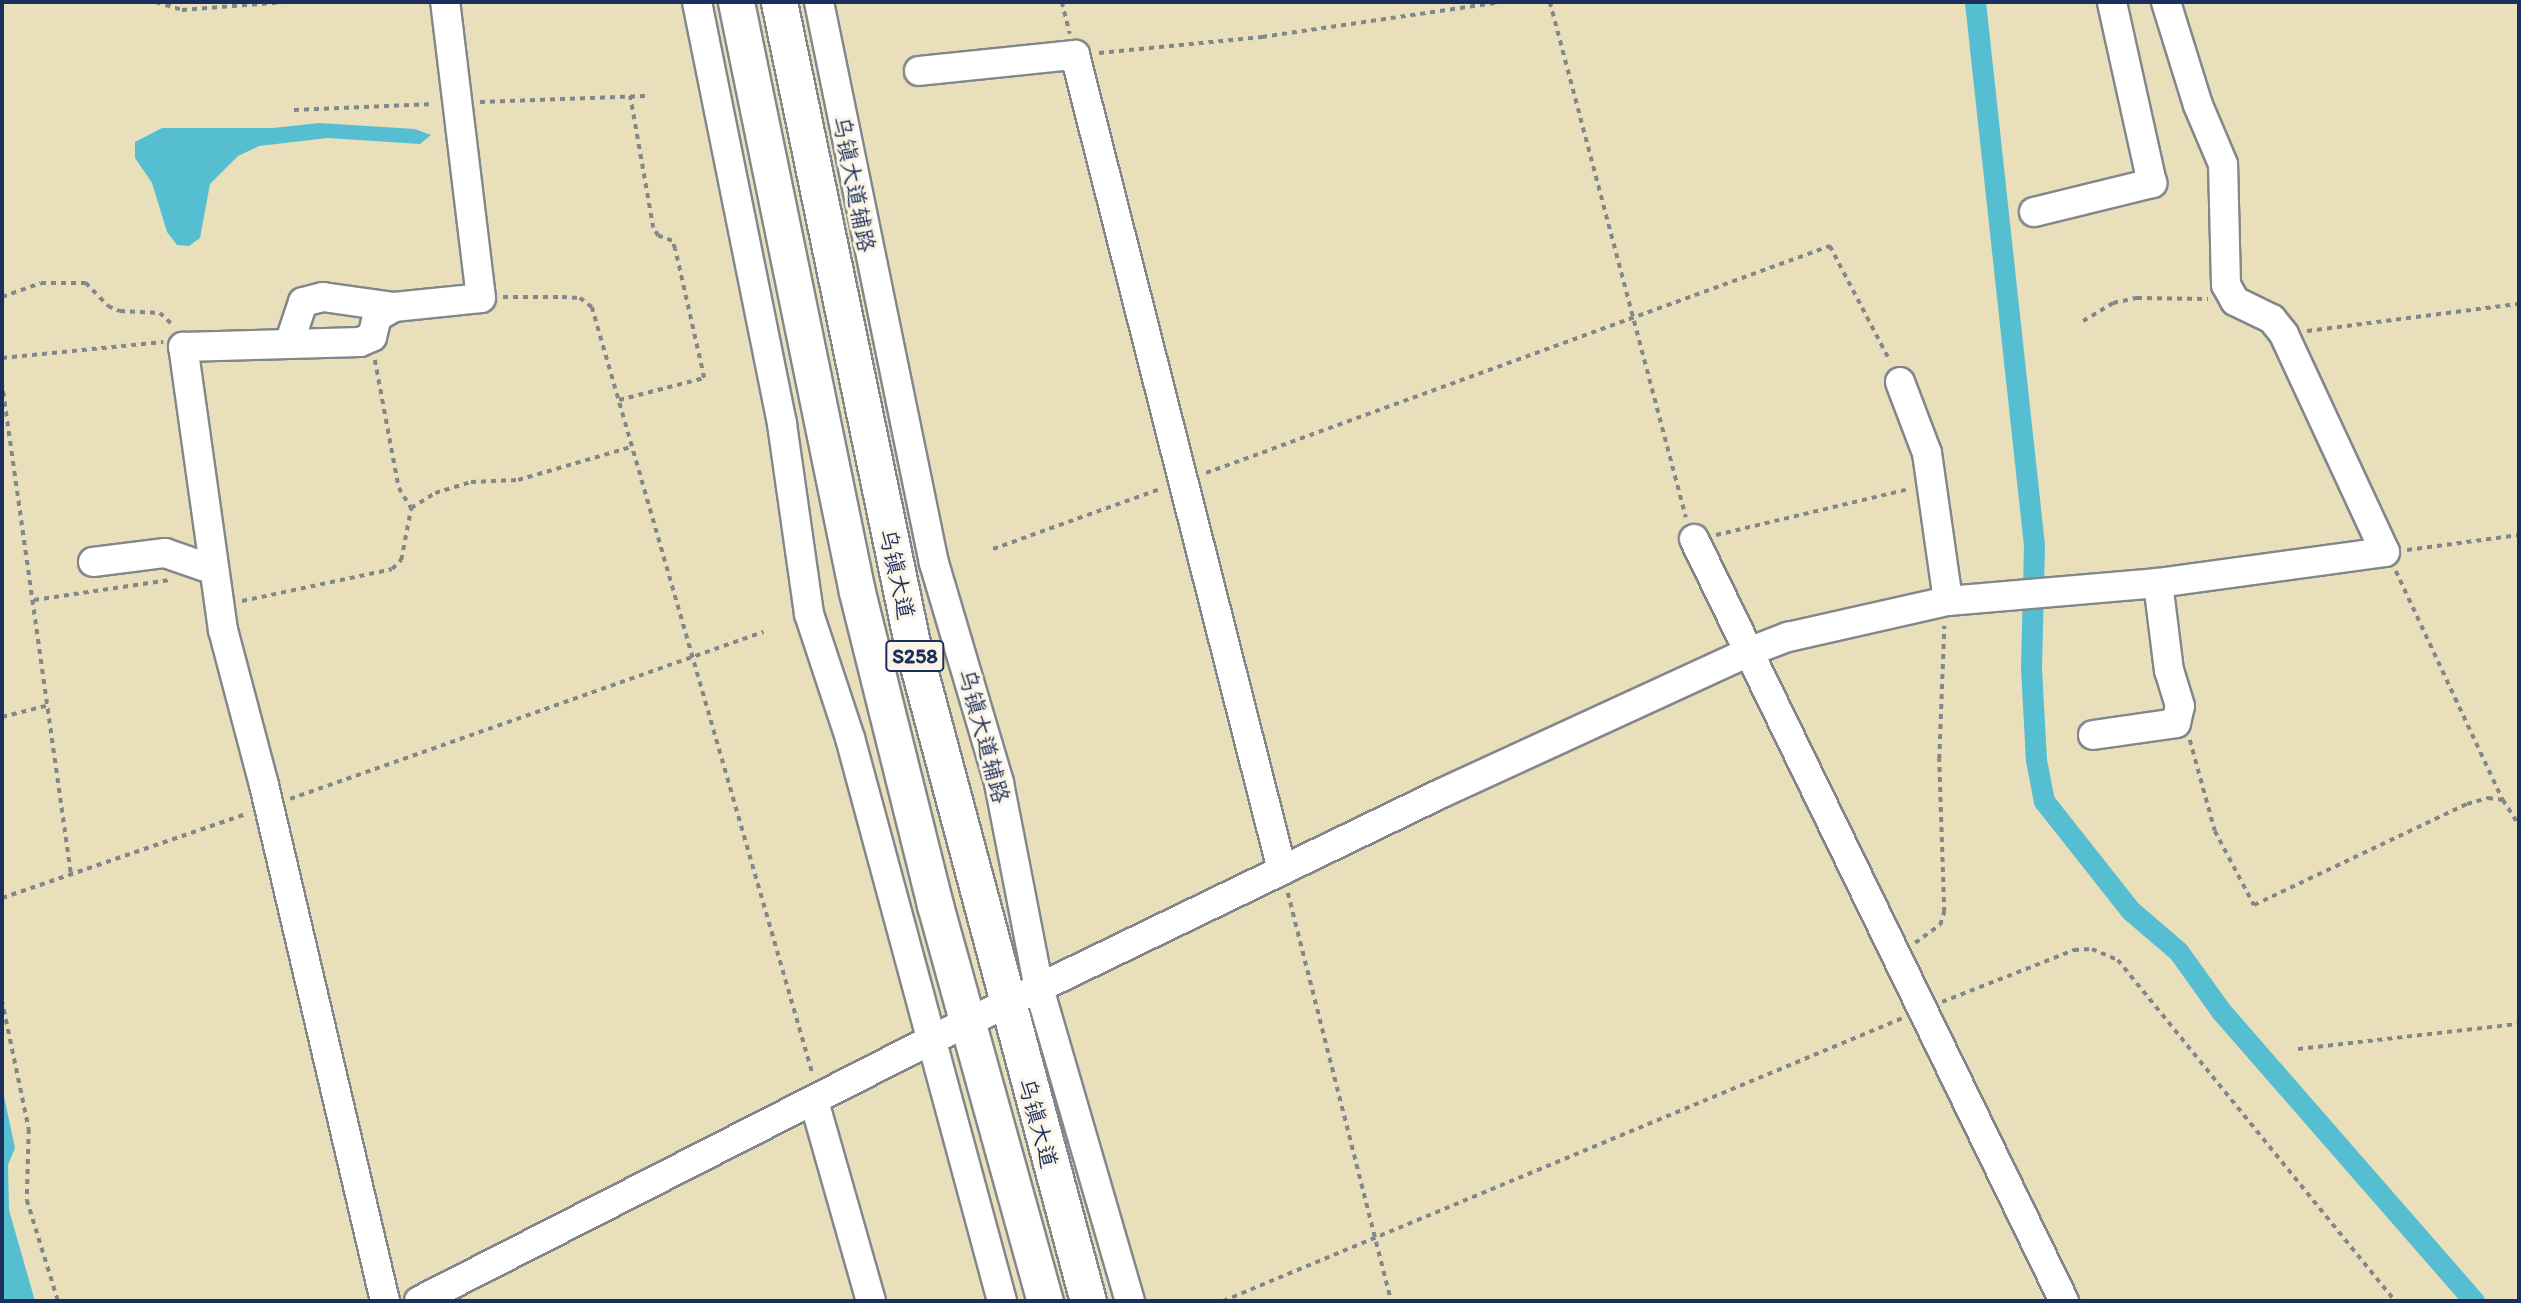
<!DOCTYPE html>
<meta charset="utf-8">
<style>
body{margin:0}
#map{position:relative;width:2521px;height:1303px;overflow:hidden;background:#e9dfba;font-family:Itim,"LXGW WenKai TC",sans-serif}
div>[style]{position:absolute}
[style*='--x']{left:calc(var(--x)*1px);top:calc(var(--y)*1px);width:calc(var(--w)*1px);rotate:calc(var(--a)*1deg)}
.water>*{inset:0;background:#55bfd1}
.canal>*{height:21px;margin:-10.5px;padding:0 10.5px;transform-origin:10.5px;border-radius:10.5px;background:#55bfd1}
.path>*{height:3.5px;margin-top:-1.75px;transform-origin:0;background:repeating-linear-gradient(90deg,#82878c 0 5px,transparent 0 10px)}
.roads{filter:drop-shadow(2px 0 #82878c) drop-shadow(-2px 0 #82878c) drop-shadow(0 2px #82878c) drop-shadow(0 -2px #82878c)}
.minor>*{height:28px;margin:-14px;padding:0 14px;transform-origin:14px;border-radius:14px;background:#fff}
.major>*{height:35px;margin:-17.5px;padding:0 17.5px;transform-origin:17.5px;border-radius:17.5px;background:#fff}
span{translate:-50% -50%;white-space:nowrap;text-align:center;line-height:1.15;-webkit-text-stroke:6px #fcf5e5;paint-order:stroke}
.shield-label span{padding:2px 5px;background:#fcf5e5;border:2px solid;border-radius:5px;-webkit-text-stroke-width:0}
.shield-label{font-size:21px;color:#1b2f5e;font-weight:700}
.street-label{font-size:23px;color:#1b2f5e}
.frame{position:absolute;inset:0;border:4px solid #1b2f5e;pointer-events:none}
</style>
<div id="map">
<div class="water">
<div style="clip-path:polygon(319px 123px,415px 129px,431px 135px,420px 144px,328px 138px,259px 146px,238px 156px,210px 184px,200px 238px,189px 246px,177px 245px,167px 232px,152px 183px,135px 158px,135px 142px,162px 128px,273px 128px)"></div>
<div style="clip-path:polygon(2px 1087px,15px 1148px,8px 1165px,9px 1210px,35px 1301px,2px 1301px)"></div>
</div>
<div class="canal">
<div style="--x:1975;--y:2;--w:546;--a:83.8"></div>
<div style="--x:2034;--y:545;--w:123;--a:91.4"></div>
<div style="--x:2031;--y:668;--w:92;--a:86.9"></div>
<div style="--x:2036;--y:760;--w:42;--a:79"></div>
<div style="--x:2044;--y:801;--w:139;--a:51.7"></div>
<div style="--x:2130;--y:910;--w:63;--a:40.5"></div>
<div style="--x:2178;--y:951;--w:74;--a:54.4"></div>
<div style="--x:2221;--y:1011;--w:385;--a:48.9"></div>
</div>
<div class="path">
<div style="--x:156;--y:2;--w:27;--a:17"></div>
<div style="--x:182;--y:10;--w:103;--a:-4.4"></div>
<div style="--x:1062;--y:2;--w:33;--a:76"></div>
<div style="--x:1550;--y:2;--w:533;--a:75.21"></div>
<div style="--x:1099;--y:53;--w:164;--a:-5.6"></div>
<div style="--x:1262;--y:37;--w:242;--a:-8.3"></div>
<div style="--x:480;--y:102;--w:165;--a:-2.1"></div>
<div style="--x:294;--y:110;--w:140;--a:-2.5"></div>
<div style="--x:2;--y:297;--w:41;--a:-19.7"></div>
<div style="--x:41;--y:283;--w:45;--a:0"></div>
<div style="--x:86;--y:283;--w:32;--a:46"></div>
<div style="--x:108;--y:306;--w:13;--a:23"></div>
<div style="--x:120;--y:311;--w:40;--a:2.9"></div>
<div style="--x:160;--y:313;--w:19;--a:43"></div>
<div style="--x:503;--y:297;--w:59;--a:0"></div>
<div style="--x:562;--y:297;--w:18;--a:3"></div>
<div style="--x:580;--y:298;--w:15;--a:37"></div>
<div style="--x:592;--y:307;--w:799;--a:73.95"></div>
<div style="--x:2083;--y:321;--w:35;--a:-31"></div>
<div style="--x:2113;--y:303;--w:25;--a:-12"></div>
<div style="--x:2137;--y:298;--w:71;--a:0.8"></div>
<div style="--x:2307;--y:331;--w:214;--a:-7.3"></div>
<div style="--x:2;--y:358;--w:162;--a:-5.7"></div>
<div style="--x:375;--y:360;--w:130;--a:79.4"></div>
<div style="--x:399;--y:488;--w:23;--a:59"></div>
<div style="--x:2;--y:382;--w:495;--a:82"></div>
<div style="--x:619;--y:400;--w:88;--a:-14.5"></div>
<div style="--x:704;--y:378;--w:132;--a:-102.7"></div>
<div style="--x:675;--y:249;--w:9;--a:-111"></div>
<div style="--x:672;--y:241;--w:15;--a:-160"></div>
<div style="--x:658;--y:236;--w:9;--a:-122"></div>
<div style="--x:653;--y:228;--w:134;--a:-99.9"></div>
<div style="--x:1206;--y:473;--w:664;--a:-19.99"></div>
<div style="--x:1830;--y:246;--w:130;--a:62.4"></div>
<div style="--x:1716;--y:535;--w:198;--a:-13.4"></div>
<div style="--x:993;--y:549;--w:180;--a:-19.8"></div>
<div style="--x:2407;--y:550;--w:113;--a:-7.6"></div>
<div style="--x:2396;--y:571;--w:253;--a:65"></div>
<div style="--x:34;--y:600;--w:137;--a:-8.4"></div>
<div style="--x:242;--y:601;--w:153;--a:-12"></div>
<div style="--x:392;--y:569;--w:13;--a:-45"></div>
<div style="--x:401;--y:560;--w:53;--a:-79.1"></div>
<div style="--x:411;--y:508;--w:28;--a:-32"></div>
<div style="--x:435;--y:493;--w:38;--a:-17"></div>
<div style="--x:471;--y:482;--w:47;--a:-2.4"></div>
<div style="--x:518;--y:480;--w:118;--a:-16.3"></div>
<div style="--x:2;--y:717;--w:49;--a:-14.3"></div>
<div style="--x:2190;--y:740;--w:94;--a:74.6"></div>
<div style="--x:2215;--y:831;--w:84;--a:62.2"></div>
<div style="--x:2254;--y:905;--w:236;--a:-25.4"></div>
<div style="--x:2467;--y:804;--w:22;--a:-16"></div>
<div style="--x:2488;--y:798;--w:15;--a:8"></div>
<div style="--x:2503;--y:800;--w:30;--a:57"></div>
<div style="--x:290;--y:799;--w:502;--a:-19.45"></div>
<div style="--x:1288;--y:893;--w:421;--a:75.8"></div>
<div style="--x:2;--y:898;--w:258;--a:-19"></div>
<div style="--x:1915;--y:943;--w:31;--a:-36"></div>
<div style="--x:1940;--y:925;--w:14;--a:-73"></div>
<div style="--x:1944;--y:912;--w:153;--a:-91.9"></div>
<div style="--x:1939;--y:759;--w:133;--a:-87.8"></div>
<div style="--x:2;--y:1000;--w:132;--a:78.2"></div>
<div style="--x:29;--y:1129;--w:71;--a:91.6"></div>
<div style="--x:27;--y:1200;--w:106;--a:72.9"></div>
<div style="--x:1942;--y:1002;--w:142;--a:-21.5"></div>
<div style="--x:2074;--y:950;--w:18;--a:-3"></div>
<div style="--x:2092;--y:949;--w:28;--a:23"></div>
<div style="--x:2118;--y:960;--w:439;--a:50.9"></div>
<div style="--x:2298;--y:1049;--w:222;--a:-6.5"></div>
<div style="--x:1223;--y:1301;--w:737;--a:-22.6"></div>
</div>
<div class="roads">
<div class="minor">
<div style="--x:697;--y:2;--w:430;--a:78.6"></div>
<div style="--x:782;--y:424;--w:192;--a:81.9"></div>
<div style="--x:809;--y:614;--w:131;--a:71.7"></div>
<div style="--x:850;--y:738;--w:583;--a:74.89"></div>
<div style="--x:819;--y:2;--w:573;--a:78.42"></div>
<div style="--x:934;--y:563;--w:229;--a:73.5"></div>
<div style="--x:999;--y:783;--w:209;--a:79"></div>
<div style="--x:1039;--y:988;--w:326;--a:73.8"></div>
<div style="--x:919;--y:71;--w:157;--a:-5.9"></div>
<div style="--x:1075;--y:55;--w:841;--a:75.75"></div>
<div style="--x:2034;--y:212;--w:122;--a:-13.8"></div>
<div style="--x:2152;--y:183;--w:185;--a:-102.5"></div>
<div style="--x:290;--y:341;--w:41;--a:-71.6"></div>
<div style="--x:303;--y:302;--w:21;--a:-14"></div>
<div style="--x:323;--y:297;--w:72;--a:8"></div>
<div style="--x:1900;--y:382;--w:76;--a:69.2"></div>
<div style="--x:1927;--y:453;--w:149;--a:81.9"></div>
<div style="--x:1694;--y:539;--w:847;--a:64.1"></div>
<div style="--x:93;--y:562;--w:73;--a:-7.1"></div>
<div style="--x:165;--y:553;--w:52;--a:19.1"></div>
<div style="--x:2093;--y:735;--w:84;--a:-8.2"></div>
<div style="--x:2176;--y:723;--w:17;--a:-77"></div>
<div style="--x:2180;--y:706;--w:37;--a:-107"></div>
<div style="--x:2169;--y:671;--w:89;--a:-97.1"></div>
<div style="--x:814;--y:1101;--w:208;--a:74.1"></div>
<div style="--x:385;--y:1301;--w:530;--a:-103.2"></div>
<div style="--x:264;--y:785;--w:160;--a:-104.8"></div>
<div style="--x:223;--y:630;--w:286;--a:-98"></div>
<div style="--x:183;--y:347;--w:177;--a:-1.6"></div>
<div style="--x:360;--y:342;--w:13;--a:-23"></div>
<div style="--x:372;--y:337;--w:21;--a:-76"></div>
<div style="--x:377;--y:317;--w:20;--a:-30"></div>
<div style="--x:394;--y:307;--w:87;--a:-5.9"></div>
<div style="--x:481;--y:298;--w:298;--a:-96.9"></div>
<div style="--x:419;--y:1301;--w:575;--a:-27.01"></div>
<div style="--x:931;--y:1040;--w:568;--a:-25.8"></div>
<div style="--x:1442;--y:793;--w:340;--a:-24.7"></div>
<div style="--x:1751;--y:651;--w:40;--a:-21"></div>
<div style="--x:1788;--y:637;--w:164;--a:-12.7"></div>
<div style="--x:1948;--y:601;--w:211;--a:-4.9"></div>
<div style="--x:2158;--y:583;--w:229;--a:-7.8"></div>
<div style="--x:2385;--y:552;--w:240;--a:-114.9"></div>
<div style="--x:2284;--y:334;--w:19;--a:-129"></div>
<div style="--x:2272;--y:319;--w:41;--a:-154.1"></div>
<div style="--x:2235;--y:301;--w:18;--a:-119"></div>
<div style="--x:2226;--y:285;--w:121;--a:-91.4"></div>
<div style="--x:2223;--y:164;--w:64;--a:-113"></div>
<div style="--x:2198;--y:105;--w:108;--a:-107.3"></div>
</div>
<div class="major">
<div style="--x:736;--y:2;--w:602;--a:78.41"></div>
<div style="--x:857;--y:592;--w:323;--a:76"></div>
<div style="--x:935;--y:905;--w:411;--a:74.5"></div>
<div style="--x:779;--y:2;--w:655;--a:78.28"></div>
<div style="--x:912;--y:643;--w:681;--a:75.03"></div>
</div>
</div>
<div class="shield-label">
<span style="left:915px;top:656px">S258</span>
</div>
<div class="street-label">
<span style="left:854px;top:184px;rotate:79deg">乌镇大道辅路</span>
<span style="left:897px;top:574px;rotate:78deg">乌镇大道</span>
<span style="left:984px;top:736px;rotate:75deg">乌镇大道辅路</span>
<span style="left:1038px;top:1123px;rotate:75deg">乌镇大道</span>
</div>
<div class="frame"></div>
</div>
